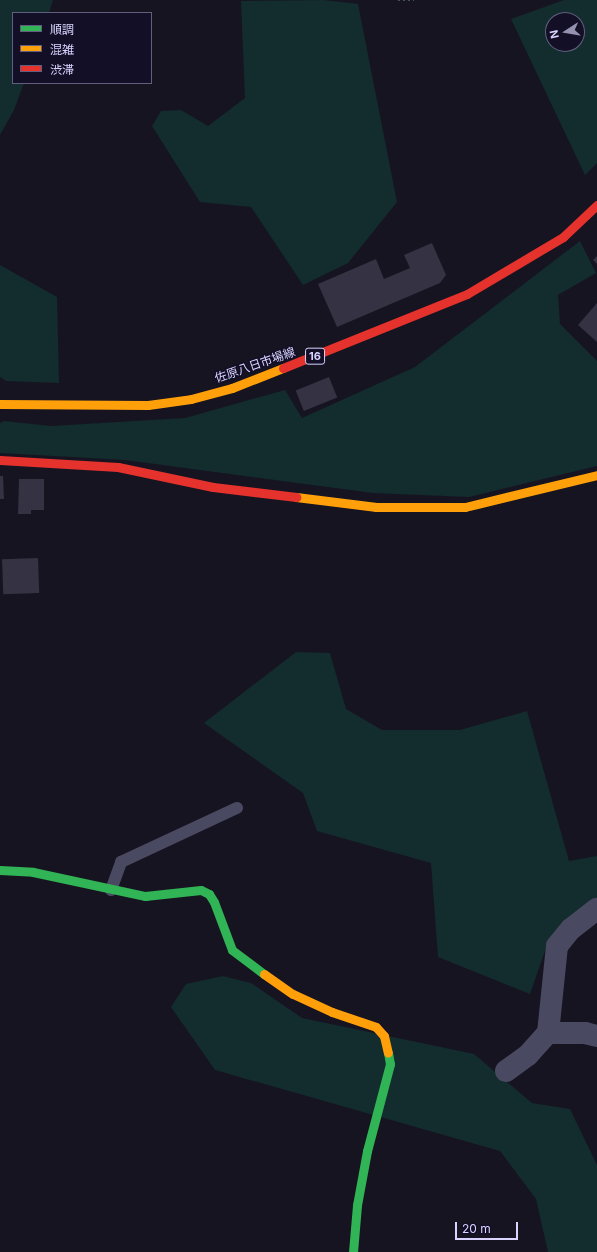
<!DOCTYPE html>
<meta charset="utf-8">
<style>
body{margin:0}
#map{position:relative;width:597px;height:1252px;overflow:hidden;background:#161421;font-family:Inter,"Noto Sans JP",sans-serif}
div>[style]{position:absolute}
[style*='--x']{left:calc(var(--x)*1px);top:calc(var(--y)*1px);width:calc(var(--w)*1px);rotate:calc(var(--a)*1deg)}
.green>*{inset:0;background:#132c2d}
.building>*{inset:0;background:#343243;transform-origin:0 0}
.path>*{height:2.5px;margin-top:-1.25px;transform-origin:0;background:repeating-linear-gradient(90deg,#44505f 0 2px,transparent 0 5px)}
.lane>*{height:12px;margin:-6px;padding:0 6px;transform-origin:6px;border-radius:6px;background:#4a4962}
.street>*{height:22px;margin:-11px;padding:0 11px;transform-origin:11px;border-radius:11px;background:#4a4962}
.fast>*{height:9px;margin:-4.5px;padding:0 4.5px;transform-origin:4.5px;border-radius:4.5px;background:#30b455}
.slow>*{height:9px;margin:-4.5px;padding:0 4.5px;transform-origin:4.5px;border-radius:4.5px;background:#ff9f0a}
.jam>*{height:9px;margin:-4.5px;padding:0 4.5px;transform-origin:4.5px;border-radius:4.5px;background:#e5322d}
span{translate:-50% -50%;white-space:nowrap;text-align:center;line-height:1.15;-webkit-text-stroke:3.5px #130f26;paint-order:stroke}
.shield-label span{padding:1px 3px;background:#130f26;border:1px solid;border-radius:3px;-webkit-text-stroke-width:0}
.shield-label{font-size:11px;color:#d9d4ff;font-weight:700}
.street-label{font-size:12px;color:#d9d4ff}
.legend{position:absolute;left:12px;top:12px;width:140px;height:72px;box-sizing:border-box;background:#130f26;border:1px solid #625e7d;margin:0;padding:5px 7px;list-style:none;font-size:12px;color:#d9d4ff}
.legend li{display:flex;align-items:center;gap:8px;height:20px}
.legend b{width:20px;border:1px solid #625e7d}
.north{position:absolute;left:545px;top:12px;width:40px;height:40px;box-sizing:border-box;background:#130f26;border:1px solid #625e7d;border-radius:50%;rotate:258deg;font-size:11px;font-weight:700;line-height:16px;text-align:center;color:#d9d4ff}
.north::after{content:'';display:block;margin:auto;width:14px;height:18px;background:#9591b1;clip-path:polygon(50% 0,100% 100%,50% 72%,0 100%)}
.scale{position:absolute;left:455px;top:1222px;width:63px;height:18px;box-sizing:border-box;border:2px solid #d9d4ff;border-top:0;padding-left:5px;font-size:12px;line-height:14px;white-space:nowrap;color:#d9d4ff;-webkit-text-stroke:3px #130f26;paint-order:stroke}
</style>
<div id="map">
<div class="green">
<div style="clip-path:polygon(0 0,53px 0,49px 13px,13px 13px,13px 83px,24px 83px,14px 110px,0 135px)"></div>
<div style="clip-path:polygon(324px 0,358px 4px,397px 202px,348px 263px,303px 285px,251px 207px,200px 202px,152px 126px,161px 111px,181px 110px,208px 126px,245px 98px,241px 1px)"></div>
<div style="clip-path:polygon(evenodd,564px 0,597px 0,597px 163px,585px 175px,511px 19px,564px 0,553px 20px,577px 20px,577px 44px,553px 44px,553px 20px)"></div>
<div style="clip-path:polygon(580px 241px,596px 273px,558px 295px,560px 324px,597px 361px,597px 466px,469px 497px,373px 493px,125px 460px,0 453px,0 423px,4px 421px,51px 426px,185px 418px,285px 390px,302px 418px,415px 367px)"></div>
<div style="clip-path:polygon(0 265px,57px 297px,59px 383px,6px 381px,0 377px)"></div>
<div style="clip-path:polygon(296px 652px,330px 653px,346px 709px,382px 730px,460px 730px,527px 711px,569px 861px,597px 856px,597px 914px,547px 945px,530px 994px,438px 957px,431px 863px,317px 831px,303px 793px,204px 723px)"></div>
<div style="clip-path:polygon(223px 976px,251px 983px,302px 1018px,474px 1054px,532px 1103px,570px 1109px,597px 1165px,597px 1252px,548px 1252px,536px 1199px,500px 1151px,215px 1070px,171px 1007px,186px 984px)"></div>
</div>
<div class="building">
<div style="clip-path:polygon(432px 243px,446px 275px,440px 283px,337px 327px,318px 284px,376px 259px,384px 279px,410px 268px,404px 255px)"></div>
<div style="clip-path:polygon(597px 256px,597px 264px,593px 260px)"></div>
<div style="clip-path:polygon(597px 303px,597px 342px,578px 325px)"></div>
<div style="left:329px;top:377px;width:22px;height:36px;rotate:68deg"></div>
<div style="clip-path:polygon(0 476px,3px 476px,4px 499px,0 499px)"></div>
<div style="clip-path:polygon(19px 479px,44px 479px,44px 510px,31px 510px,31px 514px,18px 514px)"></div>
<div style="left:38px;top:558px;width:35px;height:36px;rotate:88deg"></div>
</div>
<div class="path">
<div style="--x:398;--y:0;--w:16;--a:0"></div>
</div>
<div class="lane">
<div style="--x:111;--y:890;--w:30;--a:-70"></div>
<div style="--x:121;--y:862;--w:128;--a:-25"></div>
</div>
<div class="street">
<div style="--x:548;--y:1033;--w:37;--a:0"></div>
<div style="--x:585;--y:1033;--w:12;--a:14"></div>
<div style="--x:506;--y:1071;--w:27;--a:-36"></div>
<div style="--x:528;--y:1055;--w:30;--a:-48"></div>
<div style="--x:548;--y:1033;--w:87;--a:-84.1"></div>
<div style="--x:557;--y:946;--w:22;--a:-51"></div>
<div style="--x:571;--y:929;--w:33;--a:-38"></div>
</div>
<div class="fast">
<div style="--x:0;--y:870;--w:33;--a:3"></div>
<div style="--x:33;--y:872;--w:115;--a:12.1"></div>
<div style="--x:145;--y:896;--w:56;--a:-6.1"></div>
<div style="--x:201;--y:890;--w:9;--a:27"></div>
<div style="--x:209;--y:894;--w:9;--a:58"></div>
<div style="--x:214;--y:902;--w:51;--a:69.4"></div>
<div style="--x:232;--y:950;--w:40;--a:37"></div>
<div style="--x:353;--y:1252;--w:47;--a:-85.1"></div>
<div style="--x:357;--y:1205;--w:55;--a:-79.5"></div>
<div style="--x:367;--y:1151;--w:90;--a:-75.2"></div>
<div style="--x:390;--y:1064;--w:11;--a:-100"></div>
</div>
<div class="slow">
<div style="--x:0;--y:404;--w:148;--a:0.4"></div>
<div style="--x:148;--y:405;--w:43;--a:-7.9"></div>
<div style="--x:191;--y:399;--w:42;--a:-15"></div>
<div style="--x:232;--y:388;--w:55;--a:-21.4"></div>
<div style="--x:296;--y:497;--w:81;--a:7.1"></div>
<div style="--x:376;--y:507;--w:89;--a:0"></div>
<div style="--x:465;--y:507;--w:136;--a:-13.6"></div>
<div style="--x:264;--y:974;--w:35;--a:35"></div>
<div style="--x:293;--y:994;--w:43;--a:24.8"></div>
<div style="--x:332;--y:1012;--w:46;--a:18.8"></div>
<div style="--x:376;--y:1027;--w:12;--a:48"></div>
<div style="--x:384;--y:1036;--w:17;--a:77"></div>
</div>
<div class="jam">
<div style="--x:283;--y:368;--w:198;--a:-21.9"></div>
<div style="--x:467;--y:294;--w:112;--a:-30.7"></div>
<div style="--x:563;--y:237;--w:47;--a:-43.3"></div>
<div style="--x:0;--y:460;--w:118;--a:3.4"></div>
<div style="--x:118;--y:467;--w:97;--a:11.9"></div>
<div style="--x:213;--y:487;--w:84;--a:6.9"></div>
</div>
<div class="shield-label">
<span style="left:315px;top:356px">16</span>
</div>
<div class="street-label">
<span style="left:255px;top:365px;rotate:-19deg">佐原八日市場線</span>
</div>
<ul class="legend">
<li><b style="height:5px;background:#30b455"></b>順調</li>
<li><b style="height:5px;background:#ff9f0a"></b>混雑</li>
<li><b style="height:5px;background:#e5322d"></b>渋滞</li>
</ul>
<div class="north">N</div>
<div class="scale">20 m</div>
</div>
